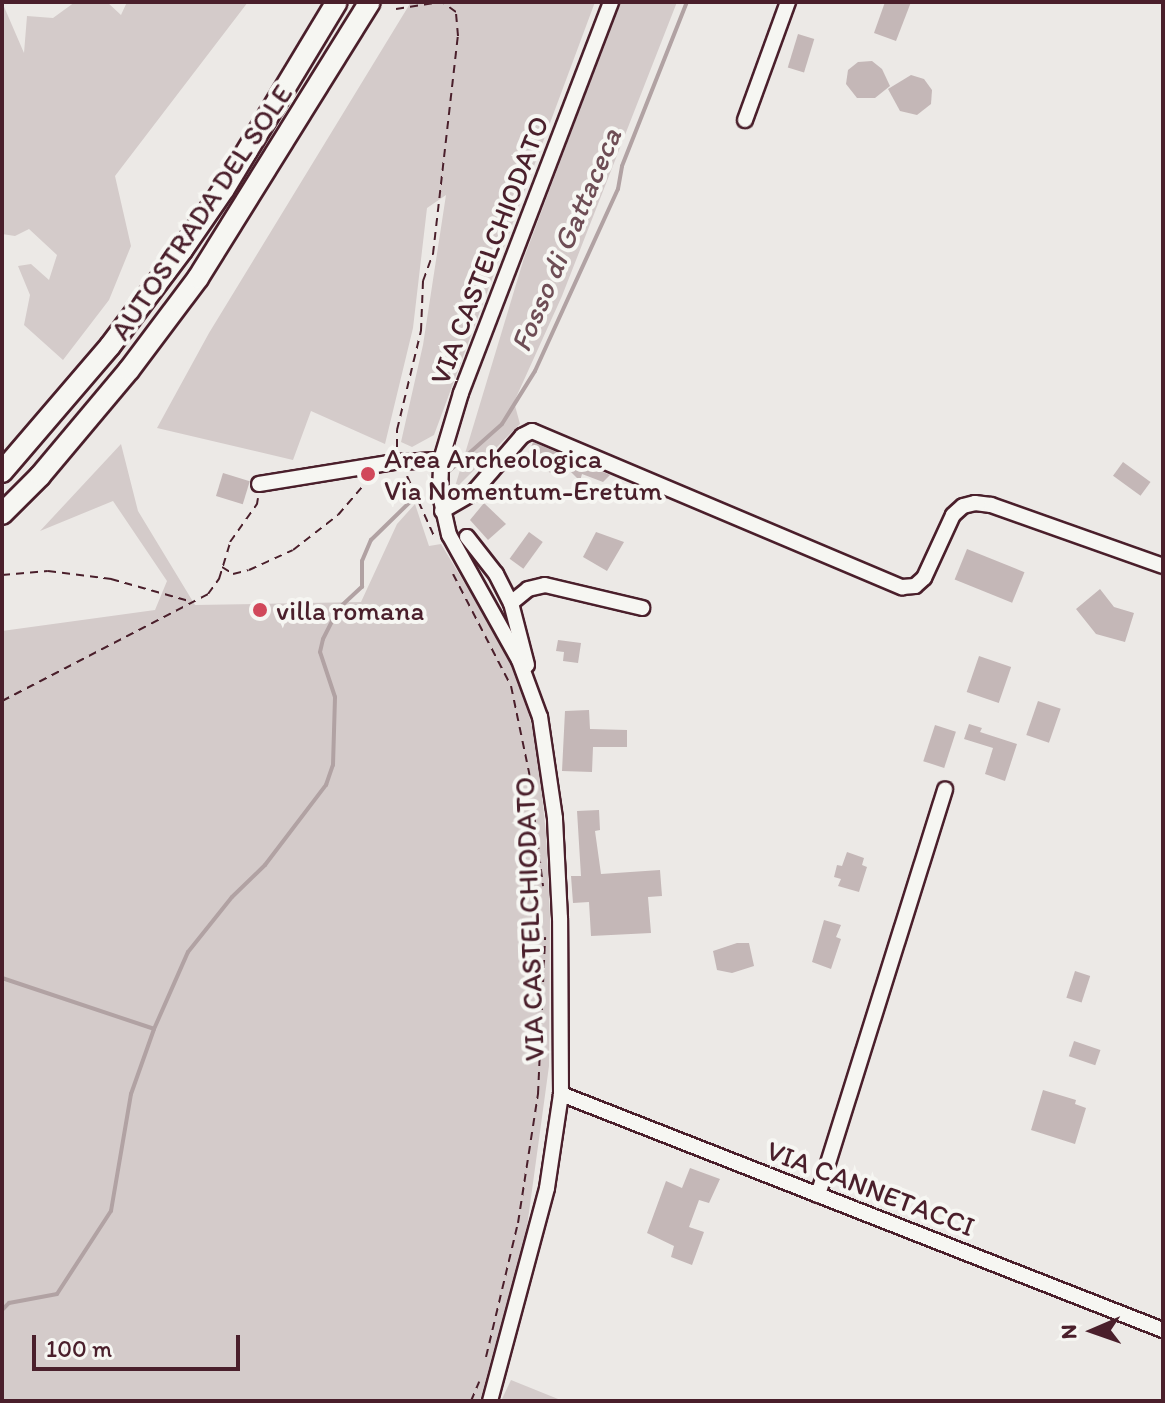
<!DOCTYPE html>
<style>
body{margin:0}
#map{position:relative;width:1165px;height:1403px;overflow:hidden;background:#ece9e6;font-family:Itim,sans-serif}
div>[style]{position:absolute}
[style*='--x']{left:calc(var(--x)*1px);top:calc(var(--y)*1px);width:calc(var(--w)*1px);rotate:calc(var(--a)*1deg)}
.green>*{inset:0;background:#d4cbca}
.stream>*{height:4px;margin:-2px;padding:0 2px;transform-origin:2px;border-radius:2px;background:#b1a2a3}
.building>*{inset:0;background:#c4b7b7;transform-origin:0 0}
.path>*{height:2px;margin-top:-1px;transform-origin:0;background:repeating-linear-gradient(90deg,#4a1f2b 0 8px,transparent 0 14px)}
.roads{filter:drop-shadow(2px 0 #4a1f2b) drop-shadow(-2px 0 #4a1f2b) drop-shadow(0 2px #4a1f2b) drop-shadow(0 -2px #4a1f2b)}
.minor>*{height:14px;margin:-7px;padding:0 7px;transform-origin:7px;border-radius:7px;background:#f6f6f2}
.highway>*{height:20px;margin:-10px;padding:0 10px;transform-origin:10px;border-radius:10px;background:#f6f6f2}
.dots>*{width:22px;height:22px;translate:-50% -50%;box-sizing:border-box;border:4px solid #f6f6f2;border-radius:50%}
span{translate:-50% -50%;white-space:nowrap;text-align:center;line-height:1.15;-webkit-text-stroke:8px #f6f6f2;paint-order:stroke}
.street-label{font-size:28px;color:#4a1f2b}
.poi-label{font-size:28px;color:#4a1f2b}
.left{translate:0 -50%;text-align:left}
.water-label{font-size:30px;color:#6e4d55;font-style:italic}
.frame{position:absolute;inset:0;border:4px solid #4a1f2b;pointer-events:none}
.north{position:absolute;left:1053px;top:1291px;width:80px;height:80px;-webkit-text-stroke:6px #f6f6f2;paint-order:stroke;rotate:268deg;font-size:22px;font-weight:700;line-height:32px;text-align:center;color:#4a1f2b}
.north::after{content:'';display:block;margin:auto;width:28px;height:36px;background:#4a1f2b;clip-path:polygon(50% 0,100% 100%,50% 72%,0 100%)}
.scale{position:absolute;left:32px;top:1335px;width:208px;height:36px;box-sizing:border-box;border:4px solid #4a1f2b;border-top:0;padding-left:10px;font-size:24px;line-height:28px;white-space:nowrap;color:#4a1f2b;-webkit-text-stroke:6px #f6f6f2;paint-order:stroke}
</style>
<div id="map">
<div class="green">
<div style="clip-path:polygon(2px 2px,24px 53px,27px 16px,53px 18px,75px 2px,107px 2px,121px 15px,127px 2px,248px 2px,115px 176px,131px 246px,109px 300px,63px 360px,24px 325px,30px 295px,18px 266px,31px 264px,49px 280px,57px 255px,29px 229px,15px 236px,2px 234px)"></div>
<div style="clip-path:polygon(411px 2px,595px 2px,434px 435px,412px 447px,401px 442px,423px 345px,446px 195px,427px 208px,413px 328px,385px 444px,311px 411px,293px 460px,157px 428px,209px 333px)"></div>
<div style="clip-path:polygon(620px 2px,677px 2px,562px 296px,514px 402px,520px 424px,454px 490px,524px 258px)"></div>
<div style="clip-path:polygon(121px 444px,138px 511px,195px 605px,361px 602px,397px 524px,415px 504px,429px 546px,441px 544px,508px 655px,519px 681px,536px 740px,546px 833px,550px 917px,549px 1066px,526px 1234px,480px 1401px,2px 1401px,2px 631px,155px 610px,167px 581px,113px 501px,40px 531px)"></div>
<div style="clip-path:polygon(511px 1380px,563px 1401px,501px 1401px)"></div>
</div>
<div class="stream">
<div style="--x:448;--y:472;--w:72;--a:-41.6"></div>
<div style="--x:502;--y:424;--w:62;--a:-58.1"></div>
<div style="--x:535;--y:371;--w:200;--a:-65.5"></div>
<div style="--x:618;--y:189;--w:23;--a:-80"></div>
<div style="--x:622;--y:166;--w:176;--a:-68.4"></div>
<div style="--x:2;--y:978;--w:160;--a:18.5"></div>
<div style="--x:2;--y:1310;--w:10;--a:-45"></div>
<div style="--x:9;--y:1303;--w:49;--a:-10.6"></div>
<div style="--x:57;--y:1294;--w:99;--a:-57"></div>
<div style="--x:111;--y:1211;--w:119;--a:-80.3"></div>
<div style="--x:131;--y:1094;--w:69;--a:-70.5"></div>
<div style="--x:154;--y:1029;--w:84;--a:-66.2"></div>
<div style="--x:188;--y:952;--w:70;--a:-51.3"></div>
<div style="--x:232;--y:897;--w:46;--a:-44.1"></div>
<div style="--x:265;--y:865;--w:101;--a:-52.7"></div>
<div style="--x:326;--y:785;--w:21;--a:-71"></div>
<div style="--x:333;--y:765;--w:68;--a:-88.3"></div>
<div style="--x:335;--y:697;--w:47;--a:-108.4"></div>
<div style="--x:320;--y:652;--w:13;--a:-77"></div>
<div style="--x:323;--y:639;--w:34;--a:-63"></div>
<div style="--x:338;--y:609;--w:33;--a:-43"></div>
<div style="--x:362;--y:587;--w:26;--a:-90"></div>
<div style="--x:362;--y:561;--w:23;--a:-67"></div>
<div style="--x:371;--y:540;--w:62;--a:-44.3"></div>
</div>
<div class="building">
<div style="clip-path:polygon(885px 2px,911px 2px,896px 41px,874px 33px)"></div>
<div style="left:798px;top:34px;width:17px;height:35px;rotate:17deg"></div>
<div style="clip-path:polygon(872px 61px,882px 69px,890px 86px,875px 98px,857px 98px,846px 84px,848px 70px,858px 62px)"></div>
<div style="clip-path:polygon(911px 75px,924px 79px,932px 90px,931px 104px,917px 115px,900px 111px,888px 89px)"></div>
<div style="clip-path:polygon(533px 442px,610px 475px,603px 482px,582px 474px,580px 481px,567px 468px,559px 476px,541px 469px,544px 461px,528px 455px)"></div>
<div style="left:1123px;top:462px;width:34px;height:17px;rotate:36deg"></div>
<div style="left:223px;top:473px;width:28px;height:24px;rotate:17deg"></div>
<div style="clip-path:polygon(484px 503px,506px 524px,488px 540px,470px 520px)"></div>
<div style="left:529px;top:532px;width:17px;height:33px;rotate:36deg"></div>
<div style="clip-path:polygon(596px 532px,624px 542px,607px 571px,583px 557px)"></div>
<div style="left:967px;top:549px;width:62px;height:33px;rotate:22deg"></div>
<div style="clip-path:polygon(1100px 589px,1114px 607px,1134px 613px,1125px 642px,1096px 634px,1076px 609px)"></div>
<div style="clip-path:polygon(558px 640px,581px 643px,578px 663px,563px 661px,564px 652px,556px 651px)"></div>
<div style="left:979px;top:656px;width:34px;height:38px;rotate:19deg"></div>
<div style="left:1038px;top:701px;width:24px;height:36px;rotate:19deg"></div>
<div style="clip-path:polygon(589px 710px,590px 729px,627px 730px,627px 747px,593px 747px,592px 772px,562px 771px,565px 711px)"></div>
<div style="clip-path:polygon(969px 724px,982px 728px,980px 732px,1017px 744px,1005px 781px,985px 774px,993px 748px,964px 739px)"></div>
<div style="left:935px;top:725px;width:22px;height:38px;rotate:18deg"></div>
<div style="clip-path:polygon(599px 810px,600px 830px,595px 831px,601px 874px,660px 870px,662px 896px,648px 897px,651px 933px,591px 936px,589px 902px,573px 903px,571px 876px,581px 876px,577px 811px)"></div>
<div style="clip-path:polygon(847px 852px,864px 858px,862px 865px,867px 867px,859px 892px,838px 886px,841px 879px,834px 877px,837px 865px,842px 866px)"></div>
<div style="clip-path:polygon(824px 920px,841px 925px,836px 937px,841px 939px,831px 969px,812px 962px)"></div>
<div style="clip-path:polygon(737px 943px,749px 943px,754px 966px,732px 973px,717px 970px,713px 951px)"></div>
<div style="left:1075px;top:971px;width:16px;height:28px;rotate:18deg"></div>
<div style="left:1074px;top:1041px;width:28px;height:16px;rotate:19deg"></div>
<div style="clip-path:polygon(1043px 1090px,1076px 1100px,1075px 1104px,1086px 1108px,1075px 1144px,1031px 1130px)"></div>
<div style="clip-path:polygon(690px 1168px,720px 1179px,709px 1203px,699px 1200px,689px 1227px,704px 1232px,692px 1265px,671px 1257px,674px 1246px,647px 1233px,666px 1181px,682px 1188px)"></div>
</div>
<div class="path">
<div style="--x:396;--y:9;--w:45;--a:-9"></div>
<div style="--x:397;--y:447;--w:17;--a:-90"></div>
<div style="--x:397;--y:430;--w:102;--a:-76.4"></div>
<div style="--x:421;--y:331;--w:50;--a:-87.7"></div>
<div style="--x:423;--y:281;--w:29;--a:-70"></div>
<div style="--x:433;--y:254;--w:219;--a:-83.5"></div>
<div style="--x:458;--y:36;--w:24;--a:-95"></div>
<div style="--x:456;--y:12;--w:17;--a:-144"></div>
<div style="--x:407;--y:476;--w:66;--a:65.8"></div>
<div style="--x:222;--y:567;--w:13;--a:32"></div>
<div style="--x:233;--y:574;--w:16;--a:-14"></div>
<div style="--x:249;--y:570;--w:48;--a:-24.4"></div>
<div style="--x:293;--y:550;--w:57;--a:-37.9"></div>
<div style="--x:338;--y:515;--w:46;--a:-49.4"></div>
<div style="--x:453;--y:574;--w:126;--a:62.6"></div>
<div style="--x:511;--y:686;--w:88;--a:78.2"></div>
<div style="--x:529;--y:772;--w:115;--a:83"></div>
<div style="--x:2;--y:575;--w:46;--a:-5"></div>
<div style="--x:48;--y:571;--w:64;--a:7.2"></div>
<div style="--x:111;--y:579;--w:81;--a:15.8"></div>
<div style="--x:2;--y:701;--w:232;--a:-27.4"></div>
<div style="--x:208;--y:594;--w:19;--a:-54"></div>
<div style="--x:219;--y:579;--w:39;--a:-73"></div>
<div style="--x:230;--y:542;--w:47;--a:-54.6"></div>
<div style="--x:257;--y:504;--w:6;--a:-81"></div>
<div style="--x:486;--y:1357;--w:138;--a:-76.6"></div>
<div style="--x:518;--y:1223;--w:131;--a:-81.2"></div>
<div style="--x:538;--y:1094;--w:157;--a:-87.4"></div>
<div style="--x:471;--y:1401;--w:21;--a:-67"></div>
</div>
<div class="roads">
<div class="minor">
<div style="--x:745;--y:120;--w:126;--a:-70"></div>
<div style="--x:259;--y:484;--w:138;--a:-9.2"></div>
<div style="--x:395;--y:462;--w:46;--a:-2.5"></div>
<div style="--x:442;--y:511;--w:34;--a:-30"></div>
<div style="--x:472;--y:494;--w:77;--a:-49.2"></div>
<div style="--x:522;--y:436;--w:11;--a:-27"></div>
<div style="--x:532;--y:431;--w:402;--a:22.9"></div>
<div style="--x:902;--y:587;--w:13;--a:-4"></div>
<div style="--x:915;--y:586;--w:12;--a:-42"></div>
<div style="--x:924;--y:578;--w:69;--a:-65.3"></div>
<div style="--x:953;--y:515;--w:13;--a:-42"></div>
<div style="--x:963;--y:506;--w:12;--a:-14"></div>
<div style="--x:975;--y:503;--w:16;--a:7"></div>
<div style="--x:991;--y:505;--w:182;--a:19.5"></div>
<div style="--x:467;--y:537;--w:47;--a:51.9"></div>
<div style="--x:496;--y:574;--w:33;--a:63"></div>
<div style="--x:511;--y:603;--w:64;--a:75.5"></div>
<div style="--x:511;--y:603;--w:22;--a:-39"></div>
<div style="--x:528;--y:589;--w:17;--a:-13"></div>
<div style="--x:545;--y:585;--w:100;--a:13.3"></div>
<div style="--x:561;--y:1094;--w:647;--a:21.41"></div>
<div style="--x:818;--y:1195;--w:425;--a:-72.6"></div>
<div style="--x:490;--y:1401;--w:220;--a:-75"></div>
<div style="--x:547;--y:1188;--w:95;--a:-81.5"></div>
<div style="--x:561;--y:1094;--w:176;--a:-90.3"></div>
<div style="--x:560;--y:918;--w:100;--a:-92.9"></div>
<div style="--x:555;--y:818;--w:102;--a:-98.4"></div>
<div style="--x:540;--y:717;--w:61;--a:-110.2"></div>
<div style="--x:519;--y:660;--w:143;--a:-119.2"></div>
<div style="--x:449;--y:535;--w:41;--a:-102.7"></div>
<div style="--x:440;--y:495;--w:35;--a:-88"></div>
<div style="--x:441;--y:460;--w:70;--a:-73.4"></div>
<div style="--x:461;--y:393;--w:419;--a:-69"></div>
</div>
<div class="highway">
<div style="--x:2;--y:472;--w:166;--a:-49.4"></div>
<div style="--x:110;--y:346;--w:120;--a:-53.1"></div>
<div style="--x:182;--y:250;--w:74;--a:-55.5"></div>
<div style="--x:224;--y:189;--w:218;--a:-58.9"></div>
<div style="--x:2;--y:514;--w:54;--a:-45"></div>
<div style="--x:40;--y:476;--w:138;--a:-50"></div>
<div style="--x:129;--y:370;--w:115;--a:-53.1"></div>
<div style="--x:198;--y:278;--w:325;--a:-58.1"></div>
</div>
</div>
<div class="dots">
<div style="left:368px;top:474px;background:#d1495b"></div>
<div style="left:260px;top:610px;background:#d1495b"></div>
</div>
<div class="street-label">
<span style="left:201px;top:212px;rotate:-56deg">AUTOSTRADA DEL SOLE</span>
<span style="left:489px;top:250px;rotate:-69deg">VIA CASTELCHIODATO</span>
<span style="left:529px;top:919px;rotate:-92deg">VIA CASTELCHIODATO</span>
<span style="left:871px;top:1188px;rotate:21deg">VIA CANNETACCI</span>
</div>
<div class="poi-label">
<span class="left" style="left:384px;top:474px">Area Archeologica<br>Via Nomentum-Eretum</span>
<span class="left" style="left:276px;top:610px">villa romana</span>
</div>
<div class="water-label">
<span style="left:566px;top:240px;rotate:-67deg">Fosso di Gattaceca</span>
</div>
<div class="frame"></div>
<div class="north">N</div>
<div class="scale">100 m</div>
</div>
